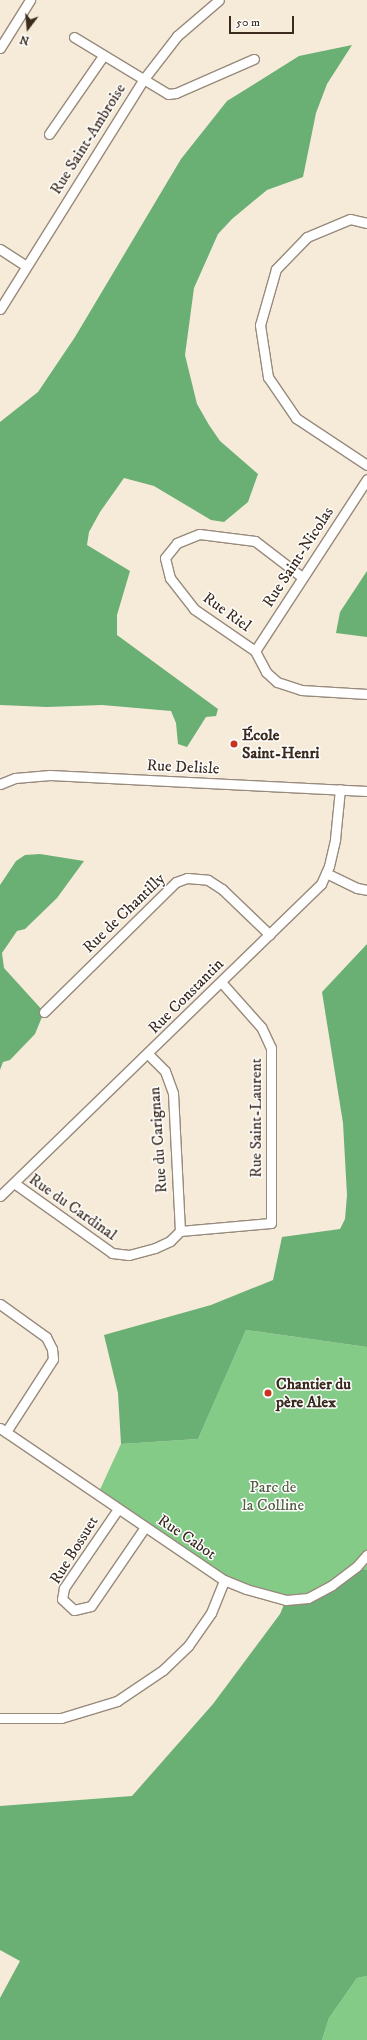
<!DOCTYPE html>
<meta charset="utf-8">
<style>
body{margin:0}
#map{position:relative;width:367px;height:2040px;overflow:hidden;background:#f6ebd9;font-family:"IM FELL DW Pica",serif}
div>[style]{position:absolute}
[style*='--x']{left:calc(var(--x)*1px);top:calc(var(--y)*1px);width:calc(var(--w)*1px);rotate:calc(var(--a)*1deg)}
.green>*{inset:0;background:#83cb87}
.forest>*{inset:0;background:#6aaf74}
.roads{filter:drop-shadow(1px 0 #988a7c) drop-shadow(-1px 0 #988a7c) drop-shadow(0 1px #988a7c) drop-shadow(0 -1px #988a7c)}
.minor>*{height:9px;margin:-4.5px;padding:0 4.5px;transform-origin:4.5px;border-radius:4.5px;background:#fff}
.dots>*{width:11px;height:11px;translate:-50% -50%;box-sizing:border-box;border:2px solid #fff;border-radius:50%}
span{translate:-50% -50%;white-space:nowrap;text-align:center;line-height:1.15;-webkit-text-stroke:3px #fff;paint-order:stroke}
.street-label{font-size:16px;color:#3b2a1e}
.poi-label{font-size:16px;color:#3b2a1e;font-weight:700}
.left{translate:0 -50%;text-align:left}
.park-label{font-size:16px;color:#546243}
.north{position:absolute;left:8px;top:8px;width:40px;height:40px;-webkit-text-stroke:3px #fff;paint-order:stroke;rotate:196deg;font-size:11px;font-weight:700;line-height:16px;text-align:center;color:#3b2a1e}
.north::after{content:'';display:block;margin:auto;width:14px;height:18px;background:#3b2a1e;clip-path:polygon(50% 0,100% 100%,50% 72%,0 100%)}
.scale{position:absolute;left:229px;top:16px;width:65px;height:18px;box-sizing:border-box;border:2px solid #3b2a1e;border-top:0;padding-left:5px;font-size:12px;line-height:14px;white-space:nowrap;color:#3b2a1e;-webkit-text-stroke:3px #fff;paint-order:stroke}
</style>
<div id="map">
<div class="green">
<div style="clip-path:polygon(246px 1330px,367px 1347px,367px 1570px,355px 1568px,308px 1598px,286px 1600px,224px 1580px,97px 1496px,121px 1444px,198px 1439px)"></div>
<div style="clip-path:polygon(367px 1976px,367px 2040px,322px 2040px,329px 2018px,357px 1978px)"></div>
</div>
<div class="forest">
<div style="clip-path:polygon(352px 45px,327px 84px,316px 113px,303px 177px,267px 190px,232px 219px,218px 234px,194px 288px,185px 355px,197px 404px,209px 425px,220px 441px,258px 474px,248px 502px,224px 522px,211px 520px,154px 486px,124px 478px,100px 512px,89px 532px,87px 545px,130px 571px,117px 615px,117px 635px,218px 709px,216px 716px,206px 717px,187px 747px,178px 744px,176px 723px,171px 711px,102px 705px,47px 707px,0 705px,0 422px,38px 392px,75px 337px,181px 159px,227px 101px,299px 56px)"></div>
<div style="clip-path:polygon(367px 571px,367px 637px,336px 633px,340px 612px)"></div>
<div style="clip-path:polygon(40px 854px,84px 861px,57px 898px,25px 929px,17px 931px,2px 953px,4px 968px,44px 1012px,35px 1034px,10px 1060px,3px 1062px,0 1070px,0 885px,16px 861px,25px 855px)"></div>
<div style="clip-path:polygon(367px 944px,367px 1347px,246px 1330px,198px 1439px,121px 1444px,118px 1393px,104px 1335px,211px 1305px,273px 1280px,282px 1237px,340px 1229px,345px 1219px,347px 1195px,343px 1123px,322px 992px)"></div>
<div style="clip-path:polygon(355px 1567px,367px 1570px,367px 1976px,357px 1978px,329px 2018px,322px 2040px,0 2040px,0 1998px,20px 1961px,0 1950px,0 1806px,132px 1796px,213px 1704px,280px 1614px,286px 1600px,308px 1598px)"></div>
</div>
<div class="roads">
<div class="minor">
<div style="--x:74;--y:37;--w:110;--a:31.2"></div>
<div style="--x:168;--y:94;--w:8;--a:-7"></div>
<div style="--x:176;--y:93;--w:85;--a:-23.6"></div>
<div style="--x:0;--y:48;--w:57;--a:-58"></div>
<div style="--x:49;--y:134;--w:95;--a:-55.3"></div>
<div style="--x:367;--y:223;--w:17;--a:-167"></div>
<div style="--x:350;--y:219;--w:47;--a:157.3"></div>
<div style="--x:307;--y:237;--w:45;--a:134.1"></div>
<div style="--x:276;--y:269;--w:58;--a:105.9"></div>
<div style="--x:260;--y:325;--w:53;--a:81.3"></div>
<div style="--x:268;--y:377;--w:50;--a:55.7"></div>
<div style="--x:296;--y:418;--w:85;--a:33.5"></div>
<div style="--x:0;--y:249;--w:31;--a:33"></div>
<div style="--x:0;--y:309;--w:270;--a:-58"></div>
<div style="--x:143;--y:80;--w:56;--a:-52.3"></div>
<div style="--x:177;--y:36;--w:55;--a:-40.6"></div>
<div style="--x:302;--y:577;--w:59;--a:-142.5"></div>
<div style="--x:255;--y:541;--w:56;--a:-172.9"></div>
<div style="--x:199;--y:534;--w:24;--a:158"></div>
<div style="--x:177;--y:543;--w:19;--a:129"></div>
<div style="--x:165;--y:558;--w:21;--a:76"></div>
<div style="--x:170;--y:578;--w:39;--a:52"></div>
<div style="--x:194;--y:609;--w:74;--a:34.5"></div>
<div style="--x:255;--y:651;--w:24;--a:62"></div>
<div style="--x:266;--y:672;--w:15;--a:42"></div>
<div style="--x:277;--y:682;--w:25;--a:18"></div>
<div style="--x:301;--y:690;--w:66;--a:3.5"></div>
<div style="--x:255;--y:651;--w:205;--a:-56.9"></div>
<div style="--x:0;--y:784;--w:16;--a:-22"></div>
<div style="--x:15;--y:778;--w:35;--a:-5"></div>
<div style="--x:50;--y:775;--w:317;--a:2.9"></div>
<div style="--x:326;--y:873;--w:34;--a:26"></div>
<div style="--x:357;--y:888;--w:10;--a:11"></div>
<div style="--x:44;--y:1012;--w:185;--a:-44.6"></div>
<div style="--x:176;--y:882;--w:12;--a:-20"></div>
<div style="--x:187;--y:878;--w:21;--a:5"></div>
<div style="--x:208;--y:880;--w:17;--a:33"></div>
<div style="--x:222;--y:889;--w:66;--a:43.8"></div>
<div style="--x:148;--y:1054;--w:24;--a:45"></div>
<div style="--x:165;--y:1071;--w:23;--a:70"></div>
<div style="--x:173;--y:1093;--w:138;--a:87.1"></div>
<div style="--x:14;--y:1183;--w:120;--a:35.5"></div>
<div style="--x:112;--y:1253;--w:17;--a:7"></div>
<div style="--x:129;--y:1255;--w:27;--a:-15"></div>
<div style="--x:155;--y:1248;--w:17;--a:-25"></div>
<div style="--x:170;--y:1241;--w:14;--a:-45"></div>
<div style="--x:0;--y:1196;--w:448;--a:-44.2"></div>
<div style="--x:321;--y:884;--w:20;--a:-66"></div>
<div style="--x:329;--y:866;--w:28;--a:-77"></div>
<div style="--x:335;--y:839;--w:50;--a:-84.3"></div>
<div style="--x:180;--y:1231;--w:91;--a:-5"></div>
<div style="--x:271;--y:1223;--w:175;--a:-90"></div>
<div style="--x:271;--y:1048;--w:23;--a:-115"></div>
<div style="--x:261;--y:1027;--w:60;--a:-131.6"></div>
<div style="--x:0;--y:1304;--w:57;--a:35.7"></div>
<div style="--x:46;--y:1337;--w:13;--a:63"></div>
<div style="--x:52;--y:1349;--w:10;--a:84"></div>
<div style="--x:53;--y:1359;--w:87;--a:122.8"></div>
<div style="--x:0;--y:1428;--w:271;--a:34.2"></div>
<div style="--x:224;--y:1580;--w:24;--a:22"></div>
<div style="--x:246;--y:1589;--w:41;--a:15.4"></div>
<div style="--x:286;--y:1600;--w:22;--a:-5"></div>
<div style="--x:308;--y:1598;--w:27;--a:-28"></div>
<div style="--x:332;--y:1585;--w:31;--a:-37"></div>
<div style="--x:357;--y:1566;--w:15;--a:-48"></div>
<div style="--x:118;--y:1509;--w:96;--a:124.4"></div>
<div style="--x:64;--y:1588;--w:11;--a:100"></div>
<div style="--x:62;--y:1599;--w:16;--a:43"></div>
<div style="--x:74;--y:1610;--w:17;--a:-13"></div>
<div style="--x:91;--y:1606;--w:96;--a:-55.6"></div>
<div style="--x:0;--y:1718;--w:61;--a:0"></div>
<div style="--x:61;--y:1718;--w:59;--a:-16.9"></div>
<div style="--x:117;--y:1701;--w:55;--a:-34"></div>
<div style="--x:163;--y:1670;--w:35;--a:-44"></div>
<div style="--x:188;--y:1646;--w:40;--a:-55.1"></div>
<div style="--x:211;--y:1613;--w:35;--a:-68"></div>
</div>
</div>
<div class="dots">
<div style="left:234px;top:744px;background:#c8321e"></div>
<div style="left:268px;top:1393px;background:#c8321e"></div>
</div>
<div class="street-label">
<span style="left:88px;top:139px;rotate:-58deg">Rue Saint-Ambroise</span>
<span style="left:298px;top:557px;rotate:-57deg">Rue Saint-Nicolas</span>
<span style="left:227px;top:612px;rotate:36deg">Rue Riel</span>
<span style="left:183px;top:767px;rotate:3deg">Rue Delisle</span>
<span style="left:124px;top:913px;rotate:-44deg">Rue de Chantilly</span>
<span style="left:186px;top:996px;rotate:-45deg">Rue Constantin</span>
<span style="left:256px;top:1118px;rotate:-90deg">Rue Saint-Laurent</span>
<span style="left:158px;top:1140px;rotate:-94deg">Rue du Carignan</span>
<span style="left:73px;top:1207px;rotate:35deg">Rue du Cardinal</span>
<span style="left:187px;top:1537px;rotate:34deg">Rue Cabot</span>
<span style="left:74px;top:1550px;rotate:-58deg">Rue Bossuet</span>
</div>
<div class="poi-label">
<span class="left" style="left:242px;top:744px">École<br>Saint-Henri</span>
<span class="left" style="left:276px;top:1393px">Chantier du<br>père Alex</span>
</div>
<div class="park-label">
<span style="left:273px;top:1496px">Parc de<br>la Colline</span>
</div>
<div class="north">N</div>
<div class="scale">50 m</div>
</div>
